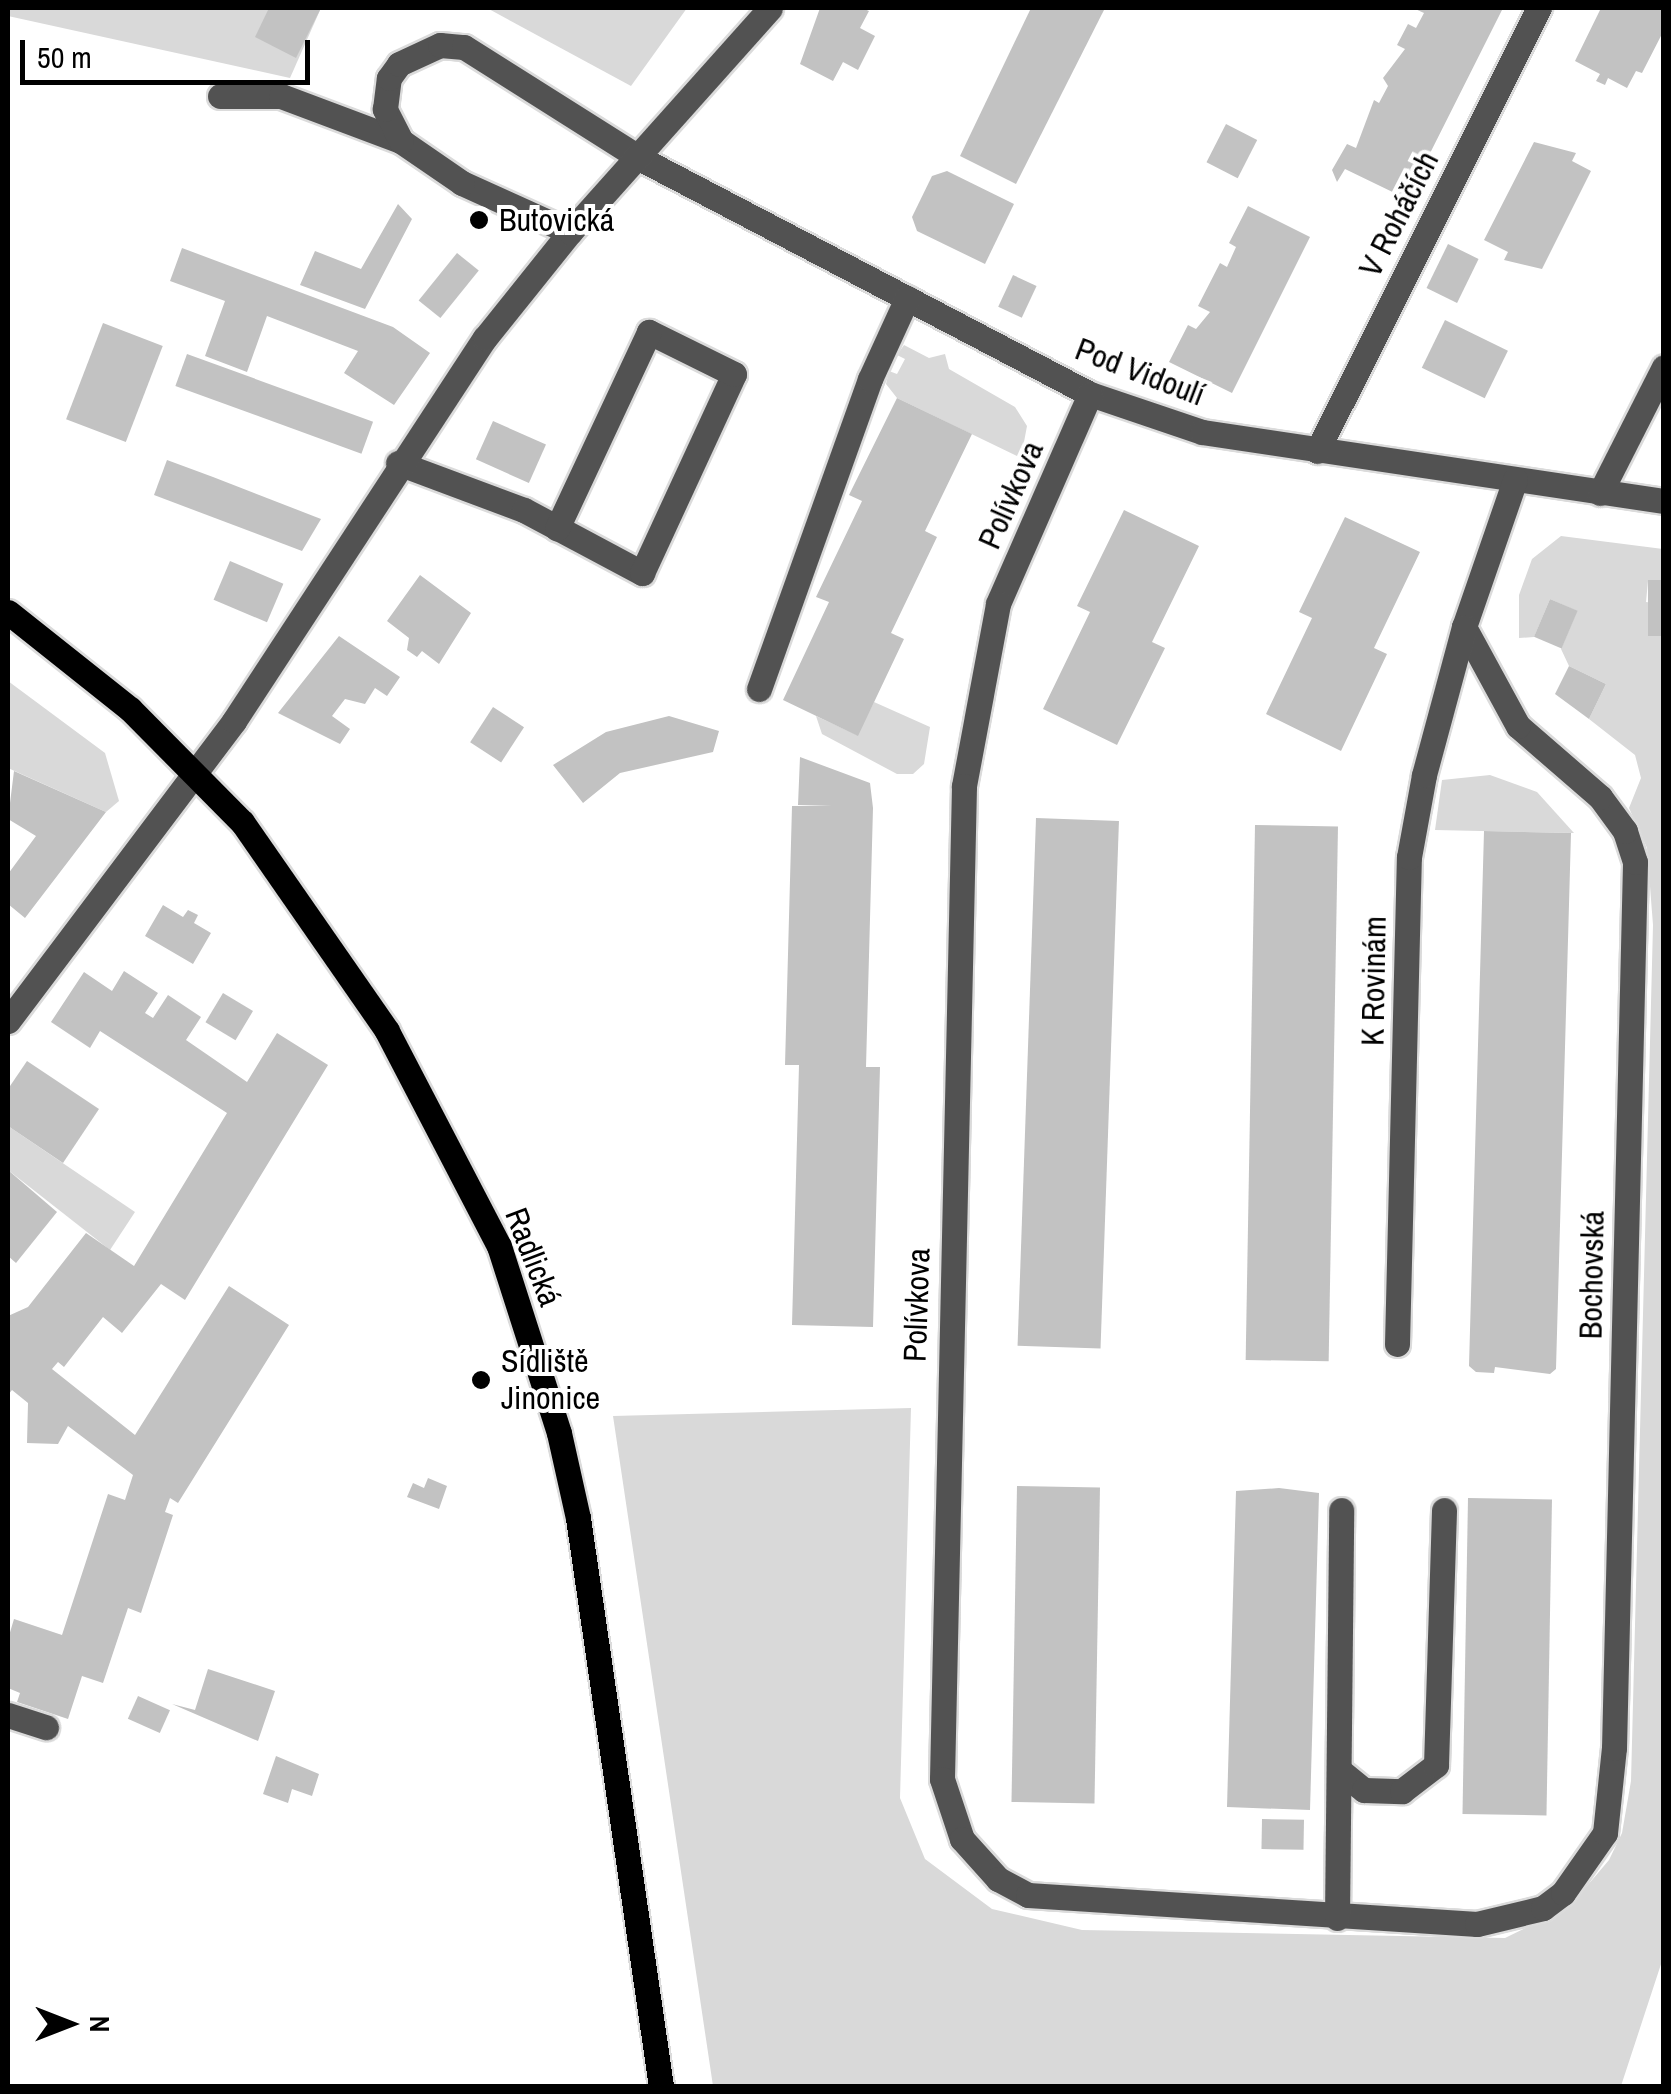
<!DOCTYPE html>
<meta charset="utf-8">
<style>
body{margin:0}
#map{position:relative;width:1671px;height:2094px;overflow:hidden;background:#fff;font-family:"Archivo Narrow",sans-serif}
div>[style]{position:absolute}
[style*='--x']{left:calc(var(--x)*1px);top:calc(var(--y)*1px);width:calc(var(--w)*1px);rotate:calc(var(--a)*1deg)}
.green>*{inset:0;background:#d9d9d9}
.building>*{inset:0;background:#c2c2c2;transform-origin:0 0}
.roads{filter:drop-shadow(2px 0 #dbdbdb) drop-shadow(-2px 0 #dbdbdb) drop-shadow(0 2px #dbdbdb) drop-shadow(0 -2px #dbdbdb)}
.minor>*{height:25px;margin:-12.5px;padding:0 12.5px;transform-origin:12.5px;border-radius:12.5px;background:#525252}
.major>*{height:25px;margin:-12.5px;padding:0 12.5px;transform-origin:12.5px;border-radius:12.5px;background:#000}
.dots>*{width:28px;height:28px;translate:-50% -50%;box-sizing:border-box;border:5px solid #fff;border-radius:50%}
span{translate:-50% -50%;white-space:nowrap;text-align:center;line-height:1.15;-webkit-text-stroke:8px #fff;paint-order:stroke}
.street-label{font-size:32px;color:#000}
.poi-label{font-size:32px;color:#000}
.left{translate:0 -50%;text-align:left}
.frame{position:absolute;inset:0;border:10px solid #000;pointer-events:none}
.north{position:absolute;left:20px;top:1974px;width:100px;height:100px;-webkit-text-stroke:8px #fff;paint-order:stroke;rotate:90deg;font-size:28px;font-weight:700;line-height:40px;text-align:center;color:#000}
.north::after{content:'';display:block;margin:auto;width:35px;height:45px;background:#000;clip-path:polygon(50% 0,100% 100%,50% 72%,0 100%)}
.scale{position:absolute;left:20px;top:40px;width:290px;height:45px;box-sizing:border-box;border:5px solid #000;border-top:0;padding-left:12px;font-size:30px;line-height:35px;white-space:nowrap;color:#000;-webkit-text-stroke:8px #fff;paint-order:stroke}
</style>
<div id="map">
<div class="green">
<div style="clip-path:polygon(8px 8px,321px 8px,290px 78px,8px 16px)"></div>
<div style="clip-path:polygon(487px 8px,687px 8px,631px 86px)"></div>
<div style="clip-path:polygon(904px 345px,929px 358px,945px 354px,949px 369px,1015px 407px,1027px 426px,1021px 458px,897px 398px,886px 384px,889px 371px,897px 374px,905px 359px,897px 355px)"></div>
<div style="clip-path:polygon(1561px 536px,1663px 549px,1663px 580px,1648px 581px,1646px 602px,1653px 603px,1648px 634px,1664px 636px,1664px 1955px,1621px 2086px,713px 2086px,613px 1416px,911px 1408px,900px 1798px,925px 1859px,992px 1909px,1082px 1930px,1505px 1938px,1570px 1906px,1609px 1860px,1622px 1833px,1631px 1781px,1653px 925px,1647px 848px,1629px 808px,1641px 778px,1635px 755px,1589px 719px,1606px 684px,1569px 666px,1561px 649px,1577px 611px,1550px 599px,1534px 637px,1519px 638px,1519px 595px,1532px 559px)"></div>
<div style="clip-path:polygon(8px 681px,105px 753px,119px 801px,106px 812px,8px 768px)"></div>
<div style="clip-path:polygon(874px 702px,930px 727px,924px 764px,913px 774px,897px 774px,822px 734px,816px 716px,857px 735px)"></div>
<div style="clip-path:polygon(1490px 775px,1537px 792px,1574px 833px,1435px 830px,1442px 780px)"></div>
<div style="clip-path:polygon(8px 1126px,135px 1212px,110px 1250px,8px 1170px)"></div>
</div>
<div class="building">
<div style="clip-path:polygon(269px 8px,321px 8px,296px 58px,255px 37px)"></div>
<div style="clip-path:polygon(820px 8px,862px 8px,869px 11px,860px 28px,875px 36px,858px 70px,843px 62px,833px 81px,800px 64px)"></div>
<div style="clip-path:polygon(1031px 8px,1105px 8px,1016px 184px,960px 156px)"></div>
<div style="clip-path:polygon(1413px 8px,1503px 8px,1407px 199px,1345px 169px,1337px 182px,1332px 170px,1347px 144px,1356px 148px,1374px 100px,1379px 103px,1388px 86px,1383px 78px,1405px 49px,1397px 45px,1408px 24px,1416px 28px,1424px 13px)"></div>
<div style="clip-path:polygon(1601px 8px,1664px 8px,1664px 30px,1642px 73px,1636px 71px,1627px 88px,1608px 78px,1605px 85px,1596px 81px,1600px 74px,1575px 61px)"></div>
<div style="left:1226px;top:124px;width:35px;height:43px;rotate:27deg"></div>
<div style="clip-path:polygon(1534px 142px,1576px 153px,1572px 161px,1591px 171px,1542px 269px,1504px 260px,1508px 252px,1484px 240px)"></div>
<div style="clip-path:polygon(947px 171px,1014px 204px,985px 264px,917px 231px,912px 217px,932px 176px)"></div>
<div style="clip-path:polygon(398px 204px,412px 219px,365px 309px,300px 285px,315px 251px,361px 269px)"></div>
<div style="clip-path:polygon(1248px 206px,1310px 237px,1232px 393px,1169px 362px,1188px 325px,1196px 329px,1210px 312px,1198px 306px,1220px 263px,1227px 267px,1236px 247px,1229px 243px)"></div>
<div style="left:1448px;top:244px;width:34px;height:49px;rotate:26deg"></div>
<div style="clip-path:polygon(182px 248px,393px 327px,430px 353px,394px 405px,344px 373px,358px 351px,267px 316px,247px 372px,205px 356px,225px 301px,170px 281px)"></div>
<div style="left:457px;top:253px;width:28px;height:61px;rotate:39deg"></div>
<div style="left:1013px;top:275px;width:26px;height:35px;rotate:25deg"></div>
<div style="left:1445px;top:320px;width:70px;height:53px;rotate:26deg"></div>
<div style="left:103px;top:323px;width:64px;height:103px;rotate:21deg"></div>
<div style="left:187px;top:354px;width:198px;height:34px;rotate:20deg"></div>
<div style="clip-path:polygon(897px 398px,972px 434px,925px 531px,937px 537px,891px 633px,904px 639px,858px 736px,783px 700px,829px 602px,816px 597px,862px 501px,849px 495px)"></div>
<div style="left:493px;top:421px;width:58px;height:42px;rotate:24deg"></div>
<div style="clip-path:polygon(167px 460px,213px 477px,321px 519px,302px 551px,154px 495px)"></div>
<div style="clip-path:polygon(1124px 510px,1199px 546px,1152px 642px,1165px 648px,1117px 745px,1043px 709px,1090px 612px,1077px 606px)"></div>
<div style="clip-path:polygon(1345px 517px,1420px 552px,1374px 648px,1387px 654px,1341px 751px,1266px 714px,1312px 618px,1299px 612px)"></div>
<div style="left:230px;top:561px;width:58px;height:42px;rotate:23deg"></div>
<div style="clip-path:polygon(420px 575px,471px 613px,439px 664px,422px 651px,417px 657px,407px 650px,409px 638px,387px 621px)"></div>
<div style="left:1664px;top:580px;width:56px;height:16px;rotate:90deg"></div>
<div style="left:1550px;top:599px;width:30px;height:41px;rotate:23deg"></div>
<div style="clip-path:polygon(339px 636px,400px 677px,387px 696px,375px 688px,365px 704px,345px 699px,332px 716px,350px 729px,340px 744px,278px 713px)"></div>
<div style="clip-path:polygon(1569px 666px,1606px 684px,1589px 719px,1555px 694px)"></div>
<div style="left:493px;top:707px;width:37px;height:42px;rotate:33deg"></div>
<div style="clip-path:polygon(669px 716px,719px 731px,713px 752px,620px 773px,583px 803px,553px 765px,606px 732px)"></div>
<div style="clip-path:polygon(800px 757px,870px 783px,873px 808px,866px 1067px,880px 1067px,873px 1327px,792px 1325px,799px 1065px,785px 1065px,792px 806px,832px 806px,798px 805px)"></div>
<div style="clip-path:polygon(14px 771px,106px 812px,25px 918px,8px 904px,8px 874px,36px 836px,8px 819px)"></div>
<div style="left:1036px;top:818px;width:83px;height:528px;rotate:2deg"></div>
<div style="left:1255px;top:825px;width:83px;height:535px;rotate:1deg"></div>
<div style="clip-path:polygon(1484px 831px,1571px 833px,1556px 1369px,1550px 1374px,1495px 1367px,1494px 1373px,1476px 1372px,1469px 1366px)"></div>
<div style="clip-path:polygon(163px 905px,183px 917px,188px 910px,198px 915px,194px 923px,211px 933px,193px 964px,145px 936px)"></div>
<div style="clip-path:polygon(124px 971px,158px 993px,145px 1013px,153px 1018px,168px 995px,201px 1017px,186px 1040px,247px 1082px,277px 1033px,328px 1065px,185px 1300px,161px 1284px,122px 1333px,103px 1317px,64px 1367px,58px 1362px,52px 1369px,135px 1435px,229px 1286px,289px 1325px,178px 1503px,170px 1498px,165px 1512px,173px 1515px,141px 1613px,128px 1608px,103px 1683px,82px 1676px,68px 1719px,17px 1702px,20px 1693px,8px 1688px,8px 1639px,14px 1619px,62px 1635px,108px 1494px,125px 1500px,133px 1475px,68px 1426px,58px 1444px,27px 1443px,28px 1403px,12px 1390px,8px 1395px,8px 1316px,28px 1307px,86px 1233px,134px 1266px,227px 1113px,100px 1031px,90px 1048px,51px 1022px,84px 972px,112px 991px)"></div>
<div style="left:223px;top:993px;width:35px;height:34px;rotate:31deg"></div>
<div style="clip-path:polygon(27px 1061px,99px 1109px,63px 1163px,8px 1126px,8px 1089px)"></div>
<div style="clip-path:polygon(8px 1170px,57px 1212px,16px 1263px,8px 1256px)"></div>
<div style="clip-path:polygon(428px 1478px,447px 1486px,439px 1509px,407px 1497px,413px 1483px,424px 1488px)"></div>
<div style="left:1017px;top:1486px;width:83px;height:316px;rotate:1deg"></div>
<div style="clip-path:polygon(1279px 1488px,1319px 1493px,1310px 1810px,1227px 1807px,1236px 1491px)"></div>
<div style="left:1468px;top:1498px;width:84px;height:316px;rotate:1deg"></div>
<div style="clip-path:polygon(208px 1669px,275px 1691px,258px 1741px,172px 1704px,195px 1710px)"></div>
<div style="left:138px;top:1696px;width:35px;height:25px;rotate:24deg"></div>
<div style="clip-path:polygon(276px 1756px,319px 1774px,312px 1796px,292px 1789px,288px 1803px,263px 1794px)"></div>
<div style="left:1262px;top:1819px;width:42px;height:30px;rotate:1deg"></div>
</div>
<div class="roads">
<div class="minor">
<div style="--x:220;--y:96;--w:61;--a:0"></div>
<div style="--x:281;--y:96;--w:128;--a:20.6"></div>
<div style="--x:570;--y:232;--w:119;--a:-155.6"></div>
<div style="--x:462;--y:183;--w:74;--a:-145.5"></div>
<div style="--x:401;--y:141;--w:36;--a:-117"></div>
<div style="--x:385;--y:109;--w:31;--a:-83"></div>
<div style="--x:389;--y:78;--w:17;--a:-54"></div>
<div style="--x:399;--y:64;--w:45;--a:-24.9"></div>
<div style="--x:440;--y:45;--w:24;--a:5"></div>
<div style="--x:464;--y:47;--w:209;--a:32.3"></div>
<div style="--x:641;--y:159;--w:507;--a:27.63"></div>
<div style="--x:1090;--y:394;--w:118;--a:18.7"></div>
<div style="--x:1202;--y:432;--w:467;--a:8.5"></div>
<div style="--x:1090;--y:394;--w:229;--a:113.7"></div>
<div style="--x:998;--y:604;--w:185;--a:100.6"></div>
<div style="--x:964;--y:786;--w:993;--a:91.27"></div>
<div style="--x:942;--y:1779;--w:63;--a:71.6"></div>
<div style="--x:962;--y:1839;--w:54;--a:48"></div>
<div style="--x:998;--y:1879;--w:34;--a:28"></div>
<div style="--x:1028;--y:1895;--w:450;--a:3.7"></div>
<div style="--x:1477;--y:1924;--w:68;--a:-13.6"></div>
<div style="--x:1543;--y:1908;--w:25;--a:-37"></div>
<div style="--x:1563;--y:1893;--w:73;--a:-55"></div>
<div style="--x:1605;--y:1833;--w:85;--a:-84"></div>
<div style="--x:1614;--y:1748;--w:886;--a:-88.64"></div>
<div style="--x:1635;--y:862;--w:33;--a:-108"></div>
<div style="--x:1625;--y:831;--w:42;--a:-126.3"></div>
<div style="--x:1600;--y:797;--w:108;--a:-139.1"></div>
<div style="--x:1518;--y:726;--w:113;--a:-118.6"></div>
<div style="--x:1464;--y:627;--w:156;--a:-70.9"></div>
<div style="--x:1317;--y:451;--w:496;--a:-63.4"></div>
<div style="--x:398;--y:463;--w:134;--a:20.5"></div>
<div style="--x:524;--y:510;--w:134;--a:28.1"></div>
<div style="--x:642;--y:573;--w:219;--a:-65.2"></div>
<div style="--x:734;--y:374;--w:95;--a:-153.7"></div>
<div style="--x:649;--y:332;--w:217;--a:115.1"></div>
<div style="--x:1600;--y:493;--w:141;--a:-63.1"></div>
<div style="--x:759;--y:689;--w:329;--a:-70.3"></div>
<div style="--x:870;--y:379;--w:89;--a:-65.4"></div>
<div style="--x:8;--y:1021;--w:376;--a:-53"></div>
<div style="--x:234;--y:721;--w:458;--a:-56.8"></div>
<div style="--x:485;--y:338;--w:136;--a:-51.3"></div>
<div style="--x:570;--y:232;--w:300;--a:-48.2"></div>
<div style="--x:1397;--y:1344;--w:487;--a:-88.6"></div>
<div style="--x:1409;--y:857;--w:83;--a:-79.6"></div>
<div style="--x:1424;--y:775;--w:153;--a:-74.9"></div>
<div style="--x:8;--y:1715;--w:40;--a:18"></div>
<div style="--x:1339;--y:1770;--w:32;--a:39"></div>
<div style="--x:1364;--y:1790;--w:38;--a:2"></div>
<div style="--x:1402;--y:1791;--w:43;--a:-37.4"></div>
<div style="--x:1436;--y:1765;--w:255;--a:-88.2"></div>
<div style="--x:1337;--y:1918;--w:408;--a:-89.4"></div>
</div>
<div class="major">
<div style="--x:8;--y:612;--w:156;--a:38.5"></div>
<div style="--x:130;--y:709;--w:159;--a:45.3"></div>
<div style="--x:242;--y:822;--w:254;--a:55.2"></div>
<div style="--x:387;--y:1031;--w:242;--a:62.5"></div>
<div style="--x:499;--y:1246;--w:196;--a:72.2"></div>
<div style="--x:559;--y:1433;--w:87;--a:77.4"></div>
<div style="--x:578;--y:1518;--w:574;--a:81.69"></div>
</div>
</div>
<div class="dots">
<div style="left:479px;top:220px;background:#000"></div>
<div style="left:481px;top:1380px;background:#000"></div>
</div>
<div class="street-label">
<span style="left:1399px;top:214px;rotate:-63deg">V Roháčích</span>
<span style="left:1140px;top:372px;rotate:21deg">Pod Vidoulí</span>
<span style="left:1011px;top:495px;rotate:-66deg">Polívkova</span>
<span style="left:1374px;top:981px;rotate:-89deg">K Rovinám</span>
<span style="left:533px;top:1257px;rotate:69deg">Radlická</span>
<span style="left:1592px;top:1275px;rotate:-89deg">Bochovská</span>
<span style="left:917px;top:1305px;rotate:-88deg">Polívkova</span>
</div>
<div class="poi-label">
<span class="left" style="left:499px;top:220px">Butovická</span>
<span class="left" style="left:501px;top:1380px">Sídliště<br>Jinonice</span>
</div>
<div class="frame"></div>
<div class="north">N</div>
<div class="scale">50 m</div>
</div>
